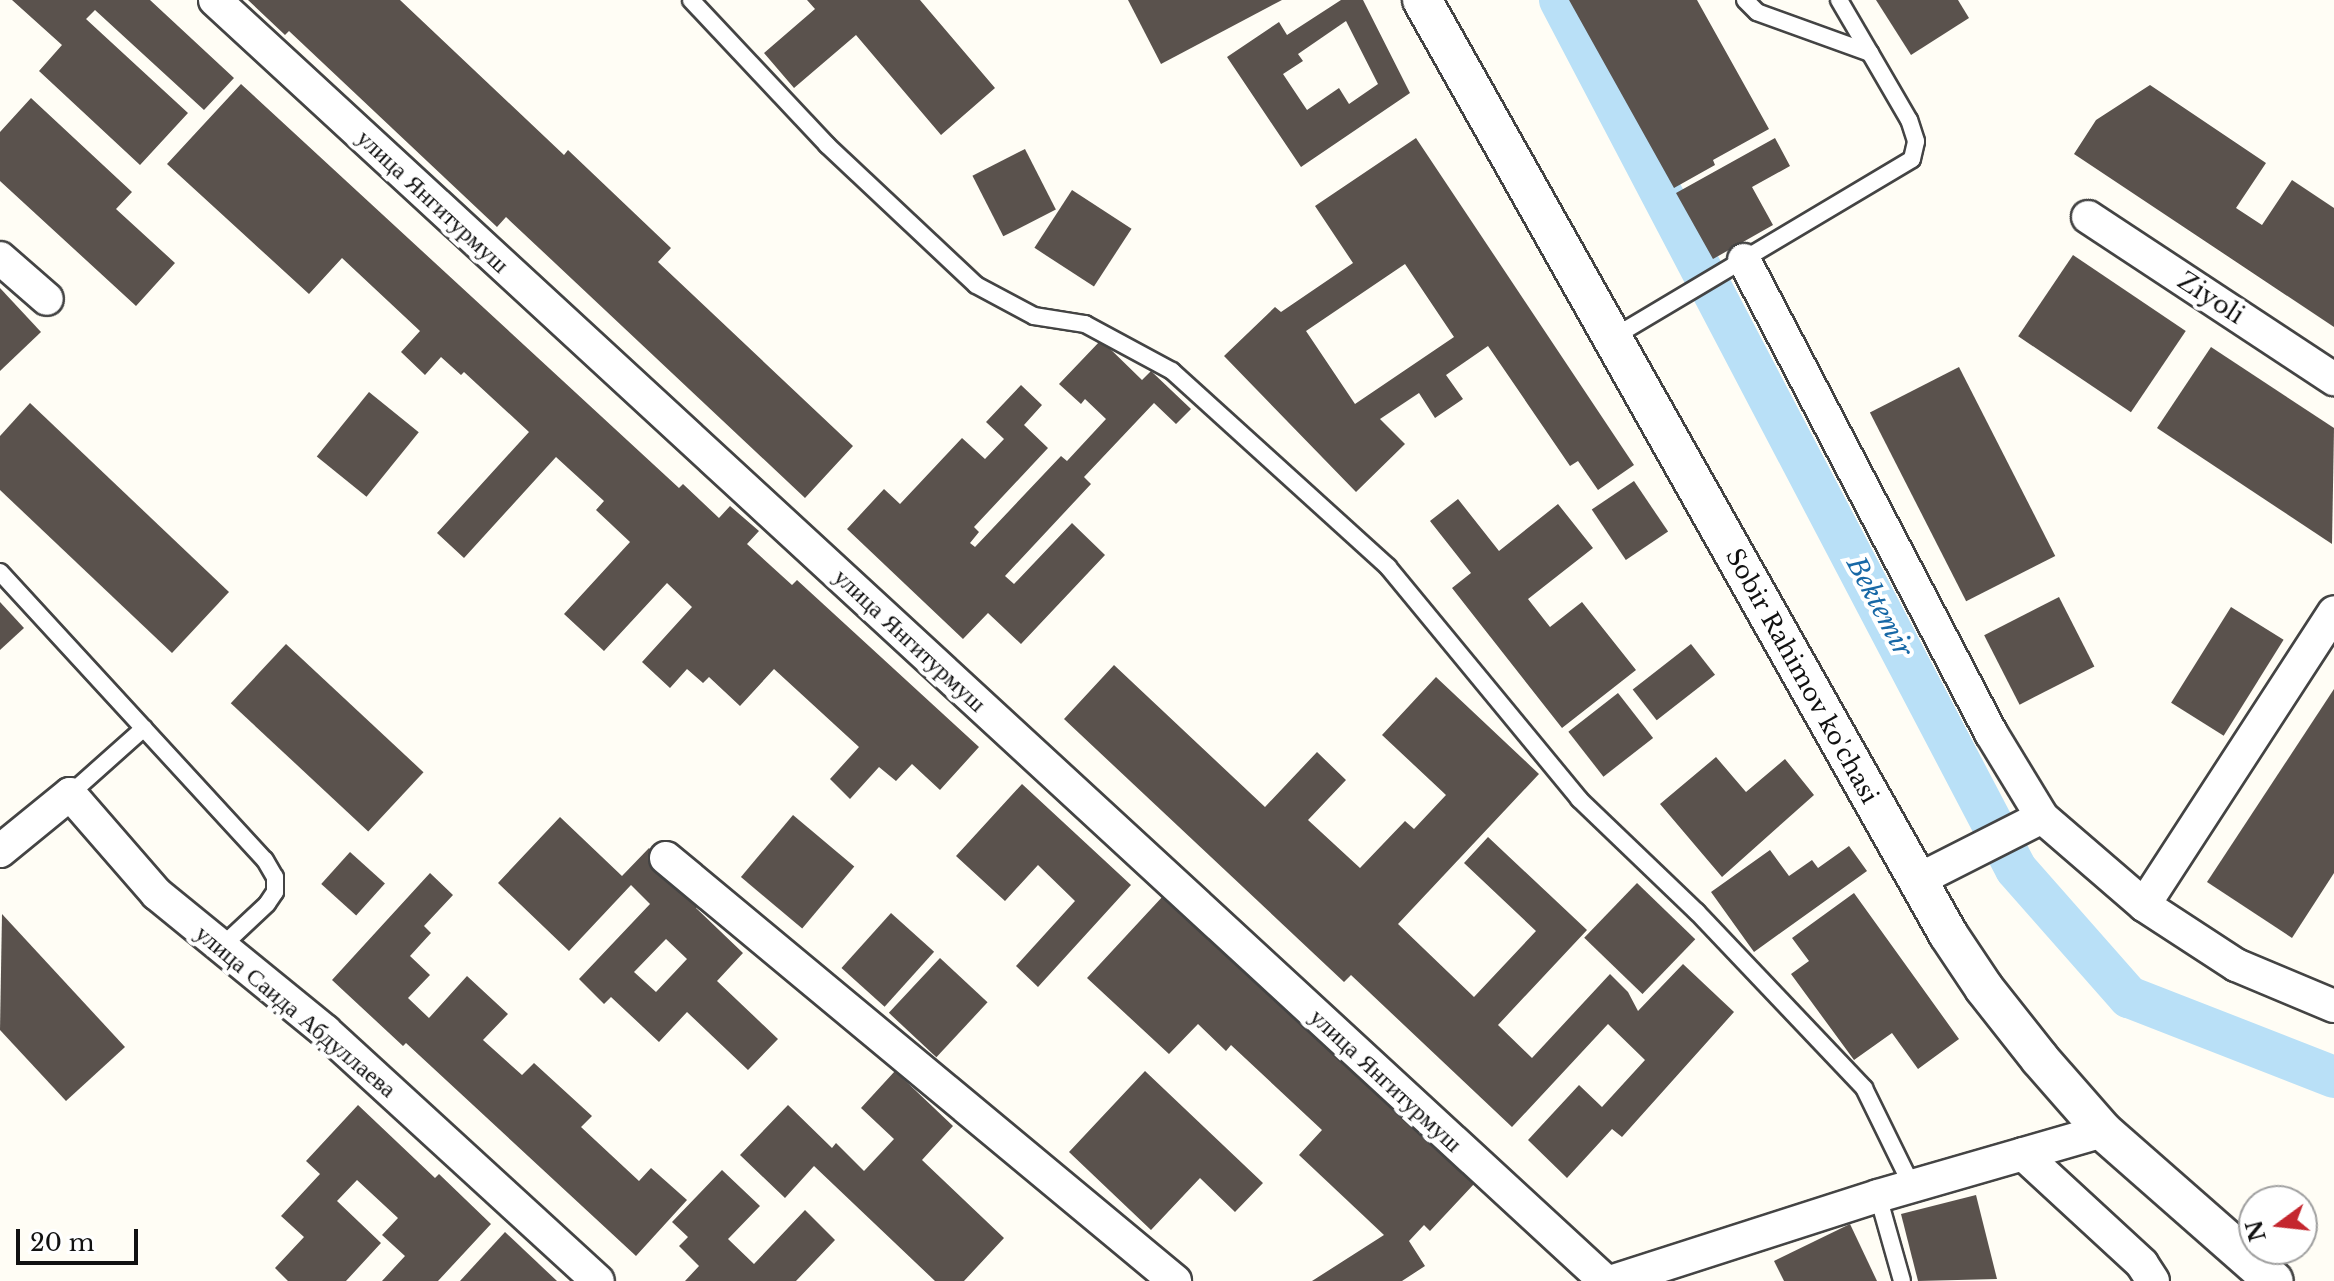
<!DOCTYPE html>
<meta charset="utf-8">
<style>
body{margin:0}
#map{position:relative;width:2334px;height:1281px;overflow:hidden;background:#fffdf5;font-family:"Libre Baskerville",serif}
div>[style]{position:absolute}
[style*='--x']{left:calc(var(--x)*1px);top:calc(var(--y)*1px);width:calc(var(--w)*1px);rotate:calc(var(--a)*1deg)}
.canal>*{height:42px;margin:-21px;padding:0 21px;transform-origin:21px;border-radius:21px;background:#b9e0f7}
.building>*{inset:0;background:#5a524d;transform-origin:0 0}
.roads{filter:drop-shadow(2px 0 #444) drop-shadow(-2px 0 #444) drop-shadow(0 2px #444) drop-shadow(0 -2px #444)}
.service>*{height:16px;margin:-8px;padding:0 8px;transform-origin:8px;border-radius:8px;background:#fff}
.minor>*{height:32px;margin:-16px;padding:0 16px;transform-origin:16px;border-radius:16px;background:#fff}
.tertiary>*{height:38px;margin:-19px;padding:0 19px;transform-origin:19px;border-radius:19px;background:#fff}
span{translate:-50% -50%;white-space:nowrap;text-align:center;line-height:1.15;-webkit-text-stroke:8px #fff;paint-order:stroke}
.street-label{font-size:24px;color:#111}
.water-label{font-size:26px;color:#1768a6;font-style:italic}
.north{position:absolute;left:2238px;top:1185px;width:80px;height:80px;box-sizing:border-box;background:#fff;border:2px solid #a0a0a0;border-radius:50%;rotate:255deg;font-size:22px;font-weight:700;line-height:32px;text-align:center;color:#111}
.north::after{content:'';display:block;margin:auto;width:28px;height:36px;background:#c4262e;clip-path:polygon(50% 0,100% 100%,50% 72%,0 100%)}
.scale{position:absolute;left:16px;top:1229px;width:122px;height:36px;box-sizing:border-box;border:4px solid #111;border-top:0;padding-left:10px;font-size:24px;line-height:28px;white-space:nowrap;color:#111;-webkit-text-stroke:6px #fff;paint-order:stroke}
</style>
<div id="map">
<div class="canal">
<div style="--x:1560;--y:0;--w:981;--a:62.31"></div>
<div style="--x:2016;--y:869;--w:171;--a:48.6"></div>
<div style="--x:2129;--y:997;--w:220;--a:21.3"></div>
</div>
<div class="building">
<div style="clip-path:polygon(12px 0,150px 0,234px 78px,204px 110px,95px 10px,86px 19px,188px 113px,140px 165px,39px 71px,62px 45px)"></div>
<div style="clip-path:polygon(248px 0,400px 0,564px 155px,568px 150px,671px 248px,658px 262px,853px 446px,805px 498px,506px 217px,497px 227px,289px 31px,285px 35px)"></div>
<div style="clip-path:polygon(807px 0,920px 0,995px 88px,941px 135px,856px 35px,794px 88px,764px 53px,815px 9px)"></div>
<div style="clip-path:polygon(1128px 0,1282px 0,1161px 64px)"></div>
<div style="clip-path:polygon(evenodd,1341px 0,1363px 0,1410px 93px,1301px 167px,1227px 57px,1279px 22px,1287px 35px,1341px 0,1346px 21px,1378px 84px,1349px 104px,1339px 88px,1307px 110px,1283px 74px,1303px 61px,1298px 54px,1346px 21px)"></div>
<div style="clip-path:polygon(1569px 0,1697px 0,1769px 129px,1713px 160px,1715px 165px,1674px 188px)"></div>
<div style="clip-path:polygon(1876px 0,1958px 0,1969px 18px,1911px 55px)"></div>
<div style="clip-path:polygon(241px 84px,679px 488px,683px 484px,719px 518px,730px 506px,759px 531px,747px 544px,792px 585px,797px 580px,979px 747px,940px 790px,912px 764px,896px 781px,879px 767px,850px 799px,830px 779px,859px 747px,774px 669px,740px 706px,709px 677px,703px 683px,687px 669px,670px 688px,642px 662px,692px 607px,667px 583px,604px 651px,564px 614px,630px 542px,596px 510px,604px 501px,556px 457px,464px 558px,437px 533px,529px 432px,464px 372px,461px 375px,441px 357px,425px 375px,401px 352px,420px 331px,342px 258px,309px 294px,167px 164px)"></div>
<div style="clip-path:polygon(2150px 85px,2266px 163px,2236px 208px,2262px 225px,2292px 180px,2334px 208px,2334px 327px,2074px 154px,2096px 120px)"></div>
<div style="clip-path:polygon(31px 98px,132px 192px,116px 209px,175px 263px,136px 306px,0 181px,0 132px)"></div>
<div style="clip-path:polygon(evenodd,1416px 138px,1634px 465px,1598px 490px,1578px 461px,1570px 466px,1488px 346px,1446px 375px,1463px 399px,1435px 418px,1419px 393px,1380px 419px,1405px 444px,1356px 492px,1224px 356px,1275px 307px,1281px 312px,1353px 263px,1315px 206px,1416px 138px,1405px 264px,1454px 337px,1355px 404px,1306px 331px,1405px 264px)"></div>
<div style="clip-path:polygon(1775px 138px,1790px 166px,1752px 187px,1773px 225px,1713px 259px,1676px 193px)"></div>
<div style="left:1025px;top:149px;width:68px;height:59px;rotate:63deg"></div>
<div style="left:1072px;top:190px;width:71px;height:69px;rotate:33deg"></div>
<div style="left:2073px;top:255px;width:136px;height:98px;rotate:34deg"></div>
<div style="clip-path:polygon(0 288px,41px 332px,0 371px)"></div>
<div style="clip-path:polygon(1101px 340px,1142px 380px,1151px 371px,1191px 409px,1176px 424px,1154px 403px,1084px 477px,1091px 484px,1005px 576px,1014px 584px,1072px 523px,1105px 555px,1021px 644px,988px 613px,963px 639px,847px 529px,884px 489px,900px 504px,962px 438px,985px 459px,1004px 439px,986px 422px,1021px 385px,1042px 405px,1024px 425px,1048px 448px,974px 527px,979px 532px,970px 543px,975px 547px,1061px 456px,1067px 461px,1106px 419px,1085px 399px,1081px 404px,1059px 384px)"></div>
<div style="clip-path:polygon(2211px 347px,2334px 428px,2332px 544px,2157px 428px)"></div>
<div style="left:1959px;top:367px;width:212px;height:100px;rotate:63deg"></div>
<div style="left:369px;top:392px;width:64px;height:83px;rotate:39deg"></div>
<div style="clip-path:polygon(30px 403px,229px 592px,172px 653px,0 490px,0 436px)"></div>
<div style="left:1634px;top:481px;width:61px;height:51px;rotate:56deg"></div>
<div style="clip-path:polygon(1458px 499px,1499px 551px,1558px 504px,1593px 548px,1528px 599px,1550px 627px,1582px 602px,1636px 670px,1562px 728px,1452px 588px,1471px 573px,1430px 521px)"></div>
<div style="left:2059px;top:597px;width:78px;height:84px;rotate:63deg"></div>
<div style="clip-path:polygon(0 602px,24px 628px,0 650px)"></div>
<div style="left:2231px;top:607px;width:62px;height:113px;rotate:32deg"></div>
<div style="left:286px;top:644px;width:188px;height:81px;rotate:43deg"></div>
<div style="left:1691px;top:644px;width:39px;height:74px;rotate:52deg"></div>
<div style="clip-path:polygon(1114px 665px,1265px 807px,1317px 752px,1346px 780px,1308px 820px,1360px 868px,1405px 821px,1414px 829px,1446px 795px,1382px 735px,1436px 677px,1539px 774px,1398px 924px,1474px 997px,1536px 931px,1464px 863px,1488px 837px,1587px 930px,1498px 1025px,1532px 1058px,1610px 974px,1628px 992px,1638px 1011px,1683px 964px,1734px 1012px,1622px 1137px,1612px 1129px,1567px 1178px,1528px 1140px,1579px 1085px,1602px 1107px,1645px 1060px,1608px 1024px,1512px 1127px,1351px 975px,1344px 982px,1064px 719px)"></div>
<div style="clip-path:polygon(2334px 689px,2334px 873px,2292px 938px,2207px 882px)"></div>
<div style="left:1618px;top:693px;width:57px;height:63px;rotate:52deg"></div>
<div style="clip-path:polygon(1716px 757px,1746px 792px,1785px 759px,1814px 795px,1722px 877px,1660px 804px)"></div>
<div style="clip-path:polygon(1022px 784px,1131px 885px,1038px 987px,1016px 966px,1075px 901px,1038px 865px,1005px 901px,956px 856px)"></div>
<div style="left:793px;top:815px;width:80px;height:81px;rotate:40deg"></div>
<div style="clip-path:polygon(evenodd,560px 817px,622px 876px,649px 848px,703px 900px,696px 908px,743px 953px,717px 981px,778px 1039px,748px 1070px,687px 1012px,659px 1042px,611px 997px,604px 1004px,579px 979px,650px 904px,631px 885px,569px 951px,498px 883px,560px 817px,666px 939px,687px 959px,656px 992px,634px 972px,666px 939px)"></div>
<div style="clip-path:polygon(1849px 846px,1867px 871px,1754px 952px,1711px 892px,1770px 850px,1789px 876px,1812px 860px,1818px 868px)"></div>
<div style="left:350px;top:852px;width:47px;height:43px;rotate:42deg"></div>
<div style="clip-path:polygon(430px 873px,453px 895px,424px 926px,431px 933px,410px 956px,430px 975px,408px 998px,429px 1018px,467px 976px,508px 1014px,483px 1040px,522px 1075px,534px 1063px,592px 1116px,581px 1127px,639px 1181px,651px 1168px,687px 1200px,636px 1256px,406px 1043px,403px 1046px,332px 980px)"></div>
<div style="left:1637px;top:883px;width:81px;height:76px;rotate:44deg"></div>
<div style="clip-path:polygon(1854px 893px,1959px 1039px,1918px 1069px,1892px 1033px,1854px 1060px,1791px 974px,1809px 961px,1792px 938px)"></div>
<div style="clip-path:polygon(1164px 895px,1474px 1184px,1430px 1231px,1424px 1225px,1409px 1241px,1425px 1266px,1402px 1281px,1312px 1281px,1384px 1235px,1299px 1155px,1322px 1130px,1231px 1045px,1226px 1051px,1198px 1024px,1169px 1054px,1087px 978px)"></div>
<div style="left:891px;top:913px;width:58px;height:74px;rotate:42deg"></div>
<div style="clip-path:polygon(2px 914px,125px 1047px,66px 1101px,0 1030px)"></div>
<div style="left:940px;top:958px;width:65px;height:75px;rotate:43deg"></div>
<div style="clip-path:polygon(895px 1071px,953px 1126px,922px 1160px,1004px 1238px,964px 1281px,935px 1281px,814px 1166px,785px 1198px,740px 1155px,788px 1105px,832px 1148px,836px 1143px,864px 1171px,894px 1139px,861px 1108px)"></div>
<div style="clip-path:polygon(1145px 1071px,1263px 1183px,1235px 1212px,1200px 1178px,1151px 1230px,1069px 1152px)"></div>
<div style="clip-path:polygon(358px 1105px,435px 1178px,439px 1174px,491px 1224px,438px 1281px,382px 1281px,405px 1256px,382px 1235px,398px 1218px,357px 1180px,337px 1201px,381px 1243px,346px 1281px,288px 1281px,275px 1268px,304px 1237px,281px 1216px,320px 1174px,306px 1161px)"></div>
<div style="clip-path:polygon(722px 1170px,760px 1206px,728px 1239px,754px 1264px,805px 1210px,835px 1240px,796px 1281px,685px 1281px,699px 1266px,679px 1246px,688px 1237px,672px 1222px)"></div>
<div style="clip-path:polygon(1976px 1195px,1997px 1279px,1918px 1281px,1901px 1214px)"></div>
<div style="clip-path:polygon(1850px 1224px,1877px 1281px,1784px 1281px,1774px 1261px)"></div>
<div style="clip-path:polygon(505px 1232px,557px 1281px,460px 1281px)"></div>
</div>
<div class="roads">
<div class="service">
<div style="--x:691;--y:0;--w:199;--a:46.8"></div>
<div style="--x:827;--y:145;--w:204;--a:43.2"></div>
<div style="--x:976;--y:285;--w:66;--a:28.1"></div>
<div style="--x:1034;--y:316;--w:52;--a:8.9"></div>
<div style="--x:1085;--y:324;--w:99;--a:28.4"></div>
<div style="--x:1172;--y:371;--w:292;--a:42.2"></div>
<div style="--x:1388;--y:567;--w:301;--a:50.5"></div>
<div style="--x:1579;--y:799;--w:163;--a:43.8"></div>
<div style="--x:1697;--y:912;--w:243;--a:46.5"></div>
<div style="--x:1864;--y:1088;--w:109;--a:63.9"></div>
<div style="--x:1839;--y:0;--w:61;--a:59.7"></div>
<div style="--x:1612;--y:338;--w:349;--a:-30.8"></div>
<div style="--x:1912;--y:159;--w:18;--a:-77"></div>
<div style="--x:1916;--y:141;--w:22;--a:-108"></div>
<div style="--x:1909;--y:120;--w:78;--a:-120.2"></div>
<div style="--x:1870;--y:53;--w:120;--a:-160.1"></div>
<div style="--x:1757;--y:12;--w:17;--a:-135"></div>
<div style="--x:0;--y:572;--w:391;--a:47.4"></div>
<div style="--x:265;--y:860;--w:20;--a:60"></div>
<div style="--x:275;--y:877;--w:15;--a:90"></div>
<div style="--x:275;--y:892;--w:14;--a:124"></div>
<div style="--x:267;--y:904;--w:63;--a:136.9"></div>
<div style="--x:70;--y:794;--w:99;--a:-41.7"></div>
<div style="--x:1878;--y:1196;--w:88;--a:74.2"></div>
</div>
<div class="minor">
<div style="--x:215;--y:0;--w:1890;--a:42.66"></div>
<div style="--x:2088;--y:217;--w:295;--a:33.4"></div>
<div style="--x:0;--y:258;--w:62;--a:41.1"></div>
<div style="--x:1744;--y:260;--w:534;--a:62.43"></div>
<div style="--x:1991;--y:733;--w:98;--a:58.7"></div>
<div style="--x:2042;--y:817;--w:135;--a:40.8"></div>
<div style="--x:2144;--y:905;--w:110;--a:33.1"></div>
<div style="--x:2236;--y:965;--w:106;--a:22.7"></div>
<div style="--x:0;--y:851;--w:90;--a:-39.2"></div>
<div style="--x:70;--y:794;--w:133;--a:49"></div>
<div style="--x:157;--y:894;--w:217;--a:39.2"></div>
<div style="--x:325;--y:1031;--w:370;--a:42.5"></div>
<div style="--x:666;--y:858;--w:662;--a:39.73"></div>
<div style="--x:1916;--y:881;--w:141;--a:-26.9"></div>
<div style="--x:2144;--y:905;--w:349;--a:-57"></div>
<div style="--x:2023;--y:1154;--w:162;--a:42.7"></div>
<div style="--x:2142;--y:1264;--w:20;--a:57"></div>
<div style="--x:1613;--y:1281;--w:278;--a:-17.8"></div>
<div style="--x:1878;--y:1196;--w:234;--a:-16.1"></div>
</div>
<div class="tertiary">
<div style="--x:1422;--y:0;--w:1072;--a:60.61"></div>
<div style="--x:1948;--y:934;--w:65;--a:56.3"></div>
<div style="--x:1984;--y:988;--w:90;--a:51.7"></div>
<div style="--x:2040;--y:1059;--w:96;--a:48.8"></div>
<div style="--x:2103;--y:1131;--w:227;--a:41.3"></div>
</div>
</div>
<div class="street-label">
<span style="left:433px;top:201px;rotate:43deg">улица Янгитурмуш</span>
<span style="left:2211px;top:298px;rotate:33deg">Ziyoli</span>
<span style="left:910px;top:640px;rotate:43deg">улица Янгитурмуш</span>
<span style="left:1802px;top:676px;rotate:61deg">Sobir Rahimov ko'chasi</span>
<span style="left:296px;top:1011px;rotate:40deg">улица Саида Абдуллаева</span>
<span style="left:1386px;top:1080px;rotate:43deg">улица Янгитурмуш</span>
</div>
<div class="water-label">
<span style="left:1879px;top:607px;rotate:62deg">Bektemir</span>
</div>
<div class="north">N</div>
<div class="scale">20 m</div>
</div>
